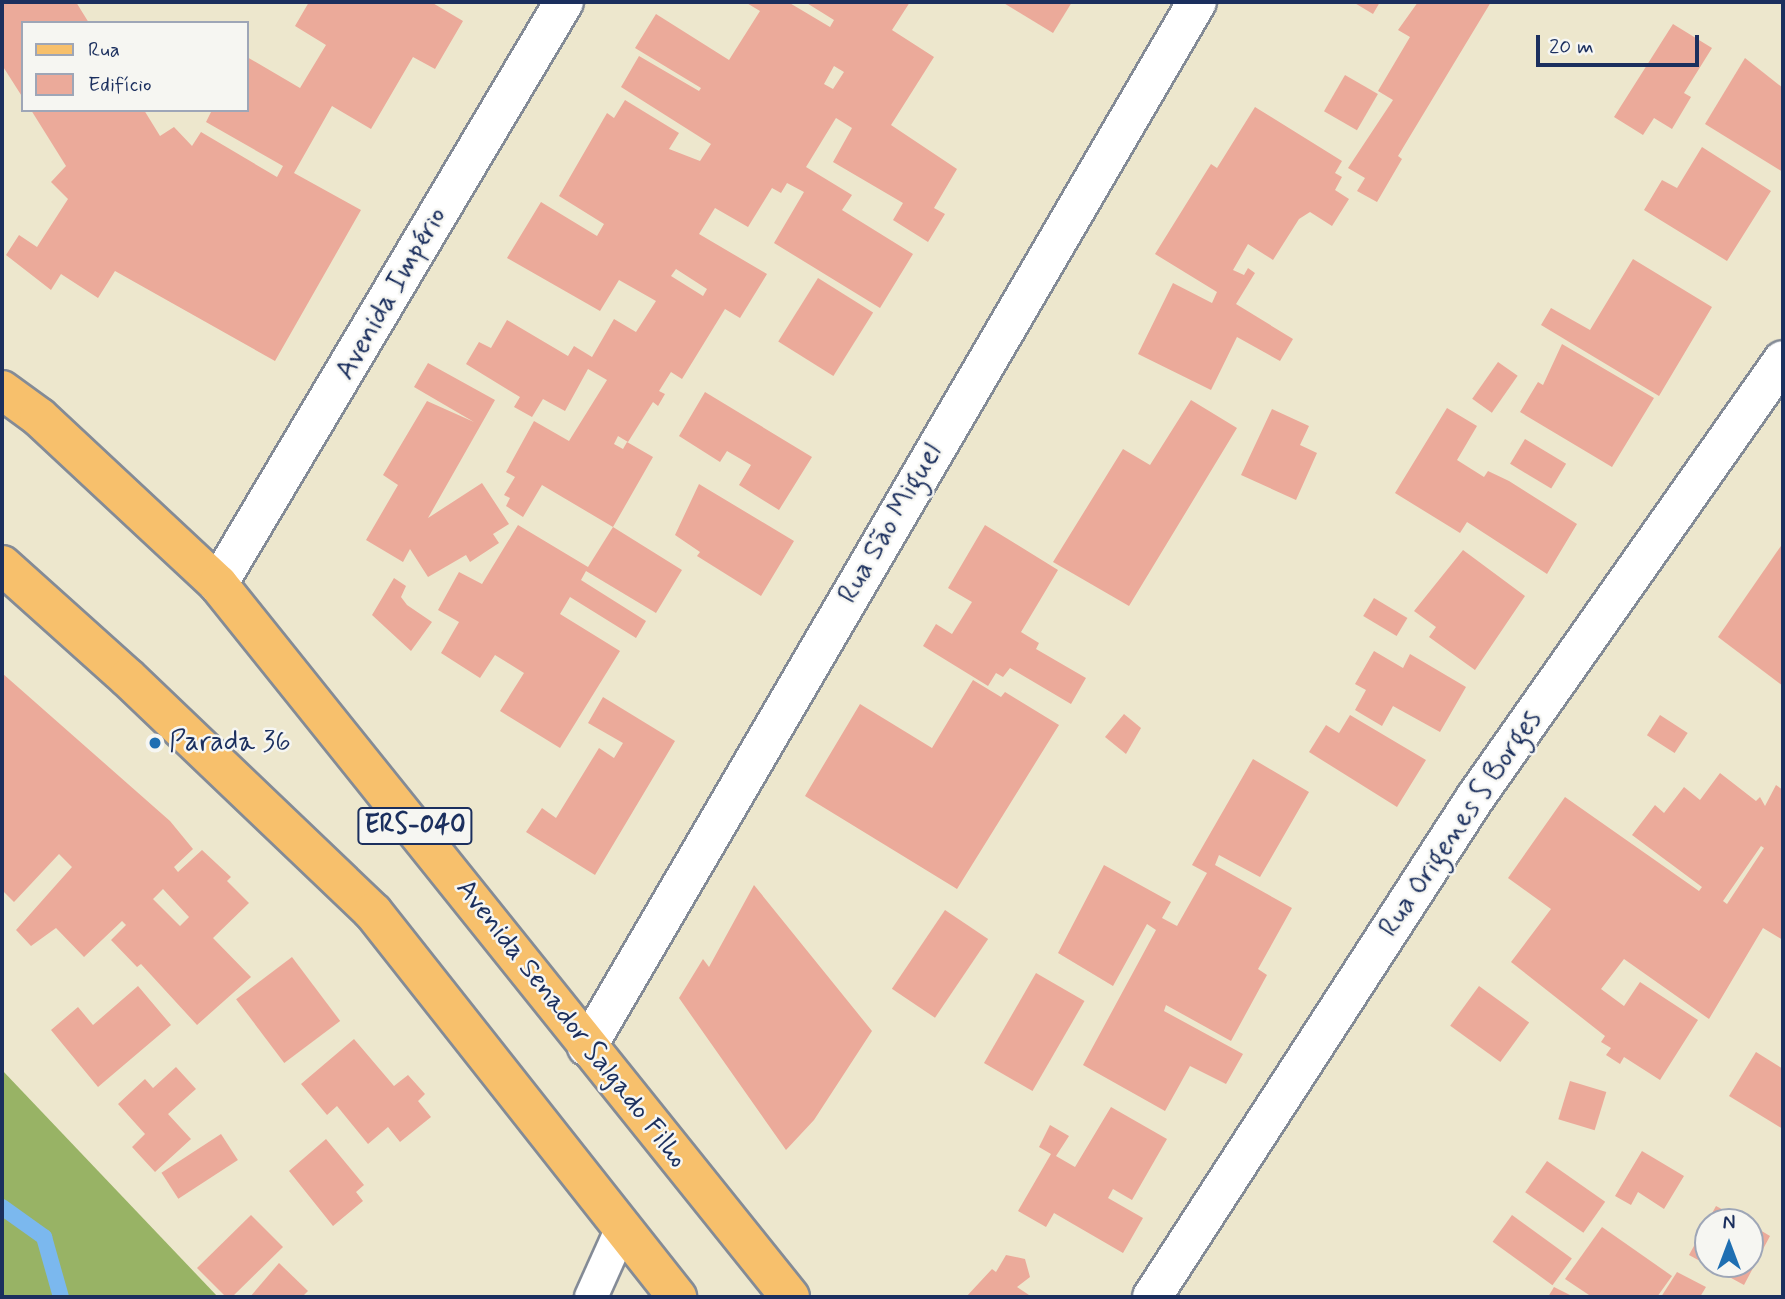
<!DOCTYPE html>
<meta charset="utf-8">
<style>
body{margin:0}
#map{position:relative;width:1785px;height:1299px;overflow:hidden;background:#ede7cd;font-family:Mynerve,sans-serif}
div>[style]{position:absolute}
[style*='--x']{left:calc(var(--x)*1px);top:calc(var(--y)*1px);width:calc(var(--w)*1px);rotate:calc(var(--a)*1deg)}
.forest>*{inset:0;background:#98b365}
.stream>*{height:16px;margin:-8px;padding:0 8px;transform-origin:8px;border-radius:8px;background:#7bb8ee}
.building>*{inset:0;background:#ebaa9a;transform-origin:0 0}
.roads{filter:drop-shadow(2px 0 #848b96) drop-shadow(-2px 0 #848b96) drop-shadow(0 2px #848b96) drop-shadow(0 -2px #848b96)}
.lane>*{height:32px;margin:-16px;padding:0 16px;transform-origin:16px;border-radius:16px;background:#fff}
.street>*{height:38px;margin:-19px;padding:0 19px;transform-origin:19px;border-radius:19px;background:#fff}
.primary>*{height:38px;margin:-19px;padding:0 19px;transform-origin:19px;border-radius:19px;background:#f7c06c}
.dots>*{width:19px;height:19px;translate:-50% -50%;box-sizing:border-box;border:4px solid #f6f6f2;border-radius:50%}
span{translate:-50% -50%;white-space:nowrap;text-align:center;line-height:1.15;-webkit-text-stroke:5px #f6f6f2;paint-order:stroke}
.shield-label span{padding:2px 5px;background:#f6f6f2;border:2px solid;border-radius:5px;-webkit-text-stroke-width:0}
.shield-label{font-size:26px;color:#1b2f5e;font-weight:700}
.street-label{font-size:28px;color:#1b2f5e}
.poi-label{font-size:28px;color:#1b2f5e}
.left{translate:0 -50%;text-align:left}
.frame{position:absolute;inset:0;border:4px solid #1b2f5e;pointer-events:none}
.legend{position:absolute;left:21px;top:21px;width:228px;height:91px;box-sizing:border-box;background:#f6f6f2;border:2px solid #9ea6b7;margin:0;padding:9px 12px;list-style:none;font-size:21px;color:#1b2f5e}
.legend li{display:flex;align-items:center;gap:14px;height:35px}
.legend b{width:35px;border:2px solid #9ea6b7}
.north{position:absolute;left:1694px;top:1208px;width:70px;height:70px;box-sizing:border-box;background:#f6f6f2;border:2px solid #9ea6b7;border-radius:50%;rotate:0deg;font-size:19px;font-weight:700;line-height:28px;text-align:center;color:#1b2f5e}
.north::after{content:'';display:block;margin:auto;width:24px;height:32px;background:#1f6fb2;clip-path:polygon(50% 0,100% 100%,50% 72%,0 100%)}
.scale{position:absolute;left:1536px;top:35px;width:163px;height:32px;box-sizing:border-box;border:4px solid #1b2f5e;border-top:0;padding-left:9px;font-size:21px;line-height:24px;white-space:nowrap;color:#1b2f5e;-webkit-text-stroke:5px #f6f6f2;paint-order:stroke}
</style>
<div id="map">
<div class="forest">
<div style="clip-path:polygon(2px 1070px,218px 1297px,2px 1297px)"></div>
</div>
<div class="stream">
<div style="--x:2;--y:1207;--w:52;--a:35.5"></div>
<div style="--x:44;--y:1237;--w:62;--a:74.2"></div>
</div>
<div class="building">
<div style="clip-path:polygon(2px 2px,76px 2px,89px 23px,23px 23px,23px 98px,2px 65px)"></div>
<div style="clip-path:polygon(309px 2px,431px 2px,463px 21px,435px 69px,413px 57px,371px 129px,332px 106px,294px 173px,361px 210px,275px 361px,115px 271px,98px 298px,61px 274px,51px 290px,6px 255px,19px 235px,37px 247px,68px 199px,51px 182px,66px 166px,31px 110px,144px 110px,160px 136px,174px 127px,192px 146px,201px 132px,277px 177px,283px 166px,206px 122px,212px 110px,247px 110px,247px 57px,300px 88px,326px 45px,295px 26px)"></div>
<div style="clip-path:polygon(evenodd,745px 2px,788px 2px,830px 27px,834px 20px,805px 2px,910px 2px,892px 30px,934px 57px,891px 125px,957px 169px,934px 208px,945px 214px,928px 242px,893px 220px,903px 203px,833px 162px,852px 128px,836px 118px,806px 167px,852px 195px,842px 210px,913px 254px,880px 308px,774px 243px,804px 192px,787px 183px,781px 193px,772px 188px,748px 227px,715px 208px,699px 234px,767px 274px,740px 318px,725px 309px,682px 379px,671px 372px,659px 391px,665px 394px,658px 406px,653px 402px,628px 442px,618px 436px,614px 444px,623px 449px,627px 442px,653px 457px,613px 527px,542px 485px,523px 517px,506px 506px,510px 498px,504px 495px,515px 477px,506px 472px,534px 421px,569px 441px,607px 380px,588px 369px,565px 411px,543px 399px,532px 417px,514px 407px,520px 397px,466px 364px,479px 342px,491px 348px,507px 320px,568px 356px,574px 346px,592px 357px,614px 319px,636px 332px,656px 301px,619px 280px,600px 311px,507px 258px,541px 202px,597px 236px,604px 224px,559px 196px,607px 113px,614px 118px,625px 100px,679px 133px,669px 149px,700px 161px,711px 144px,621px 87px,639px 56px,699px 91px,701px 88px,635px 48px,656px 14px,729px 60px,760px 11px,745px 2px,834px 66px,844px 72px,833px 89px,824px 84px,834px 66px,745px 2px,676px 269px,707px 289px,703px 296px,671px 276px,676px 269px)"></div>
<div style="clip-path:polygon(1002px 2px,1072px 2px,1053px 33px)"></div>
<div style="clip-path:polygon(1353px 2px,1380px 2px,1373px 14px)"></div>
<div style="clip-path:polygon(1418px 2px,1491px 2px,1398px 156px,1402px 159px,1377px 202px,1357px 191px,1365px 178px,1348px 168px,1393px 100px,1378px 91px,1410px 37px,1398px 30px)"></div>
<div style="clip-path:polygon(1673px 24px,1712px 48px,1684px 93px,1691px 97px,1672px 129px,1654px 118px,1643px 135px,1614px 117px)"></div>
<div style="clip-path:polygon(1745px 58px,1783px 88px,1783px 172px,1705px 124px)"></div>
<div style="left:1345px;top:75px;width:38px;height:42px;rotate:30deg"></div>
<div style="clip-path:polygon(1255px 107px,1342px 161px,1335px 173px,1342px 177px,1335px 190px,1349px 199px,1332px 226px,1310px 212px,1299px 219px,1273px 260px,1248px 244px,1233px 270px,1244px 275px,1248px 268px,1255px 273px,1236px 304px,1293px 339px,1280px 361px,1237px 337px,1211px 390px,1138px 354px,1173px 283px,1212px 303px,1217px 292px,1155px 254px,1211px 164px,1217px 168px)"></div>
<div style="clip-path:polygon(1702px 147px,1771px 191px,1727px 261px,1644px 210px,1662px 180px,1677px 188px)"></div>
<div style="clip-path:polygon(1633px 259px,1712px 307px,1659px 396px,1541px 325px,1551px 308px,1590px 330px)"></div>
<div style="left:818px;top:278px;width:65px;height:75px;rotate:32deg"></div>
<div style="clip-path:polygon(1562px 344px,1654px 398px,1612px 467px,1520px 412px,1538px 382px,1543px 385px)"></div>
<div style="left:1498px;top:362px;width:24px;height:45px;rotate:35deg"></div>
<div style="clip-path:polygon(428px 363px,495px 400px,428px 518px,482px 483px,509px 524px,493px 534px,499px 543px,470px 562px,466px 555px,428px 577px,410px 549px,403px 562px,366px 540px,398px 485px,383px 475px,427px 401px,474px 422px,414px 387px)"></div>
<div style="clip-path:polygon(705px 392px,812px 457px,779px 510px,739px 485px,751px 465px,727px 451px,720px 462px,679px 436px)"></div>
<div style="clip-path:polygon(1191px 400px,1237px 428px,1129px 606px,1053px 562px,1123px 449px,1150px 465px)"></div>
<div style="clip-path:polygon(1447px 408px,1477px 426px,1457px 460px,1484px 477px,1488px 471px,1509px 481px,1577px 524px,1547px 574px,1467px 522px,1460px 533px,1395px 493px)"></div>
<div style="clip-path:polygon(1272px 409px,1309px 426px,1300px 445px,1317px 453px,1296px 500px,1241px 475px)"></div>
<div style="left:1525px;top:439px;width:48px;height:29px;rotate:31deg"></div>
<div style="clip-path:polygon(699px 484px,794px 541px,761px 596px,697px 556px,700px 552px,675px 535px)"></div>
<div style="clip-path:polygon(518px 525px,588px 567px,613px 527px,682px 570px,656px 613px,586px 571px,581px 580px,646px 621px,636px 638px,570px 597px,560px 614px,620px 651px,560px 748px,500px 711px,524px 673px,495px 655px,480px 678px,441px 653px,459px 622px,438px 610px,459px 572px,482px 584px)"></div>
<div style="clip-path:polygon(985px 525px,1058px 570px,1021px 632px,1039px 643px,1036px 649px,1086px 678px,1071px 704px,1010px 668px,1003px 677px,996px 673px,988px 686px,923px 646px,936px 624px,952px 634px,972px 602px,948px 588px)"></div>
<div style="clip-path:polygon(1783px 543px,1783px 686px,1718px 637px)"></div>
<div style="clip-path:polygon(1463px 550px,1525px 596px,1475px 670px,1429px 637px,1436px 627px,1414px 611px)"></div>
<div style="clip-path:polygon(394px 578px,406px 586px,401px 597px,407px 605px,432px 622px,411px 651px,372px 615px)"></div>
<div style="left:1374px;top:598px;width:39px;height:21px;rotate:31deg"></div>
<div style="clip-path:polygon(1374px 651px,1403px 668px,1410px 654px,1466px 687px,1440px 732px,1393px 706px,1382px 726px,1355px 710px,1366px 690px,1355px 684px)"></div>
<div style="clip-path:polygon(evenodd,2px 673px,170px 821px,193px 849px,174px 867px,178px 872px,202px 850px,231px 877px,227px 881px,249px 903px,213px 938px,251px 977px,197px 1025px,141px 964px,137px 967px,111px 940px,126px 925px,122px 921px,84px 957px,56px 928px,31px 946px,16px 930px,72px 867px,59px 854px,14px 902px,2px 890px,2px 673px,163px 889px,189px 917px,180px 926px,153px 899px,163px 889px)"></div>
<div style="clip-path:polygon(973px 680px,1001px 697px,1005px 692px,1059px 725px,957px 889px,805px 796px,860px 704px,932px 748px)"></div>
<div style="clip-path:polygon(603px 697px,675px 741px,595px 875px,526px 832px,542px 808px,556px 818px,599px 748px,614px 758px,623px 743px,588px 723px)"></div>
<div style="clip-path:polygon(1124px 714px,1141px 728px,1126px 754px,1105px 737px)"></div>
<div style="clip-path:polygon(1350px 715px,1426px 760px,1397px 807px,1309px 752px,1326px 725px,1339px 733px)"></div>
<div style="left:1660px;top:715px;width:33px;height:24px;rotate:33deg"></div>
<div style="clip-path:polygon(1253px 759px,1309px 792px,1260px 877px,1219px 855px,1215px 865px,1292px 908px,1258px 969px,1267px 975px,1231px 1041px,1166px 1005px,1164px 1011px,1243px 1054px,1226px 1084px,1190px 1066px,1165px 1111px,1083px 1065px,1156px 930px,1147px 924px,1113px 986px,1058px 953px,1104px 865px,1171px 902px,1162px 918px,1177px 926px,1207px 873px,1192px 865px)"></div>
<div style="clip-path:polygon(evenodd,1720px 773px,1756px 801px,1760px 797px,1765px 806px,1776px 785px,1783px 790px,1783px 940px,1763px 928px,1709px 1019px,1624px 959px,1601px 989px,1624px 1006px,1640px 982px,1698px 1020px,1660px 1080px,1624px 1057px,1620px 1064px,1606px 1055px,1611px 1048px,1601px 1042px,1605px 1036px,1511px 962px,1551px 909px,1508px 878px,1565px 797px,1699px 891px,1702px 887px,1632px 835px,1655px 805px,1664px 813px,1684px 787px,1700px 800px,1720px 773px,1761px 846px,1764px 848px,1727px 904px,1723px 901px,1761px 846px)"></div>
<div style="clip-path:polygon(754px 885px,872px 1031px,814px 1120px,786px 1150px,679px 998px,703px 959px,709px 967px)"></div>
<div style="left:945px;top:910px;width:52px;height:95px;rotate:34deg"></div>
<div style="left:292px;top:957px;width:80px;height:70px;rotate:53deg"></div>
<div style="left:1036px;top:973px;width:56px;height:104px;rotate:30deg"></div>
<div style="clip-path:polygon(138px 986px,171px 1025px,98px 1087px,51px 1030px,78px 1007px,93px 1025px)"></div>
<div style="left:1479px;top:986px;width:62px;height:49px;rotate:36deg"></div>
<div style="clip-path:polygon(354px 1039px,394px 1086px,408px 1075px,425px 1094px,418px 1101px,431px 1117px,400px 1142px,388px 1127px,368px 1144px,337px 1106px,327px 1115px,301px 1084px)"></div>
<div style="clip-path:polygon(1756px 1052px,1783px 1069px,1783px 1129px,1729px 1096px)"></div>
<div style="clip-path:polygon(176px 1067px,196px 1089px,168px 1114px,191px 1139px,155px 1172px,132px 1147px,145px 1134px,118px 1104px,145px 1079px,153px 1088px)"></div>
<div style="left:1570px;top:1081px;width:38px;height:40px;rotate:17deg"></div>
<div style="clip-path:polygon(1111px 1107px,1167px 1139px,1132px 1200px,1113px 1189px,1108px 1198px,1143px 1218px,1123px 1253px,1054px 1213px,1046px 1227px,1018px 1211px,1051px 1154px,1039px 1147px,1050px 1125px,1069px 1136px,1056px 1156px,1075px 1167px)"></div>
<div style="left:221px;top:1134px;width:31px;height:71px;rotate:57deg"></div>
<div style="clip-path:polygon(326px 1139px,364px 1185px,356px 1192px,363px 1201px,333px 1226px,289px 1171px)"></div>
<div style="clip-path:polygon(1642px 1151px,1684px 1176px,1664px 1209px,1638px 1192px,1631px 1205px,1615px 1196px)"></div>
<div style="left:1547px;top:1161px;width:71px;height:38px;rotate:35deg"></div>
<div style="clip-path:polygon(1716px 1206px,1746px 1222px,1708px 1222px,1708px 1264px,1750px 1264px,1750px 1224px,1770px 1236px,1744px 1285px,1689px 1255px)"></div>
<div style="clip-path:polygon(251px 1215px,283px 1247px,232px 1297px,226px 1297px,197px 1268px)"></div>
<div style="left:1512px;top:1215px;width:74px;height:33px;rotate:36deg"></div>
<div style="clip-path:polygon(1602px 1227px,1672px 1276px,1657px 1297px,1592px 1297px,1565px 1279px)"></div>
<div style="clip-path:polygon(1006px 1255px,1025px 1259px,1030px 1277px,1017px 1287px,1032px 1297px,966px 1297px,992px 1269px,996px 1272px)"></div>
<div style="clip-path:polygon(279px 1263px,308px 1291px,302px 1297px,250px 1297px)"></div>
<div style="clip-path:polygon(1677px 1272px,1706px 1287px,1700px 1297px,1661px 1297px)"></div>
<div style="clip-path:polygon(1554px 1287px,1574px 1297px,1548px 1297px)"></div>
</div>
<div class="roads">
<div class="lane">
<div style="--x:591;--y:1297;--w:76;--a:-65.8"></div>
</div>
<div class="street">
<div style="--x:218;--y:584;--w:677;--a:-59.27"></div>
<div style="--x:587;--y:1047;--w:1210;--a:-59.73"></div>
<div style="--x:1152;--y:1297;--w:594;--a:-57.09"></div>
<div style="--x:1475;--y:798;--w:535;--a:-54.89"></div>
</div>
<div class="primary">
<div style="--x:2;--y:390;--w:46;--a:36.1"></div>
<div style="--x:39;--y:417;--w:245;--a:43"></div>
<div style="--x:218;--y:584;--w:914;--a:51.26"></div>
<div style="--x:2;--y:565;--w:169;--a:41.9"></div>
<div style="--x:128;--y:678;--w:339;--a:43.7"></div>
<div style="--x:373;--y:912;--w:491;--a:51.7"></div>
</div>
</div>
<div class="dots">
<div style="left:155px;top:743px;background:#1f6fb2"></div>
</div>
<div class="shield-label">
<span style="left:415px;top:826px">ERS-040</span>
</div>
<div class="street-label">
<span style="left:392px;top:294px;rotate:-60deg">Avenida Império</span>
<span style="left:891px;top:524px;rotate:-60deg">Rua São Miguel</span>
<span style="left:1461px;top:824px;rotate:-56deg">Rua Origenes S Borges</span>
<span style="left:571px;top:1024px;rotate:52deg">Avenida Senador Salgado Filho</span>
</div>
<div class="poi-label">
<span class="left" style="left:169px;top:743px">Parada 36</span>
</div>
<div class="frame"></div>
<ul class="legend">
<li><b style="height:9px;background:#f7c06c"></b>Rua</li>
<li><b style="height:19px;background:#ebaa9a"></b>Edifício</li>
</ul>
<div class="north">N</div>
<div class="scale">20 m</div>
</div>
